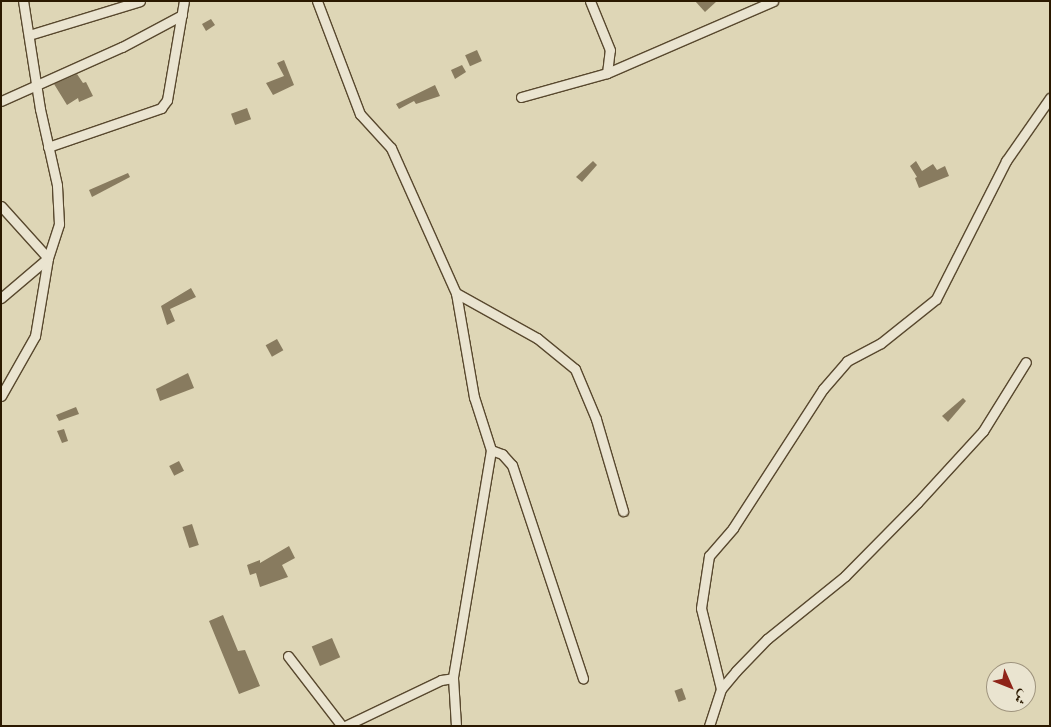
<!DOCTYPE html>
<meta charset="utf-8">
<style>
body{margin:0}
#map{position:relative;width:1051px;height:727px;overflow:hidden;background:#ded6b6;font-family:Alegreya,Amiri,serif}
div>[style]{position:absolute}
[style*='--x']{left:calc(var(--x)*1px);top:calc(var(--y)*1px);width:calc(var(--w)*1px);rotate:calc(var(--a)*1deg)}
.building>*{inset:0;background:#887b5f;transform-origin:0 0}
.roads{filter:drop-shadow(1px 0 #58482e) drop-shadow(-1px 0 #58482e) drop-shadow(0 1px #58482e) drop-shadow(0 -1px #58482e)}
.street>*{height:9px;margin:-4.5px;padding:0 4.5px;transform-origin:4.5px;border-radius:4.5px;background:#eae4d0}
span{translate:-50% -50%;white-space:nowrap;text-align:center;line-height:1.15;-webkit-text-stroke:4px #eae4d0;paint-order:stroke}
.frame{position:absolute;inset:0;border:2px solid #2b1900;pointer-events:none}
.north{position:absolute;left:986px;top:662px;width:50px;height:50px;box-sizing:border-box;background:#eae4d0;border:1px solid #9e937d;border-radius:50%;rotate:134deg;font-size:14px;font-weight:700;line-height:20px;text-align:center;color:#2b1900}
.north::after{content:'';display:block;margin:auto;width:18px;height:22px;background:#8f2418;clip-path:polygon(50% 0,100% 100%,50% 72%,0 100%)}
</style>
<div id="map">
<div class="building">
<div style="clip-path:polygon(695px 1px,717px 1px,705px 12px)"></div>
<div style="clip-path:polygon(211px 19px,215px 25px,206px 31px,202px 24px)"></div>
<div style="left:477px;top:50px;width:12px;height:13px;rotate:66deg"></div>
<div style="clip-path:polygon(284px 60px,294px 85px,273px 95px,266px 83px,284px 76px,277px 63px)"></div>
<div style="clip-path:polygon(462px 65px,466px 72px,455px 79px,451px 70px)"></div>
<div style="clip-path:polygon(77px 74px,83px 83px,86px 82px,93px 96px,79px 102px,78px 98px,67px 105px,54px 84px)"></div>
<div style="clip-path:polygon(435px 85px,440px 96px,416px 104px,414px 101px,399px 109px,396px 104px)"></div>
<div style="left:247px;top:108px;width:12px;height:17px;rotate:70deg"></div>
<div style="clip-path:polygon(593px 161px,597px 165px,582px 182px,576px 177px)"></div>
<div style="clip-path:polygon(916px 161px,922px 171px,933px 164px,937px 170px,945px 166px,949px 176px,919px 188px,915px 178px,917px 177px,910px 166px)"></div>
<div style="clip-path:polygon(128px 173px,130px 177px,92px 197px,89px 190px)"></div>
<div style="clip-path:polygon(191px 288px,196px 297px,170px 309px,175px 321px,167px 325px,161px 306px)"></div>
<div style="left:277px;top:339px;width:13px;height:13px;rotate:61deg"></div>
<div style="clip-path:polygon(188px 373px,194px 388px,160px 401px,156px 389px)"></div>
<div style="clip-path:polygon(963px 398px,966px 401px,948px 422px,942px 416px)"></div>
<div style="clip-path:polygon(76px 407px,79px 414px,59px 421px,56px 415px)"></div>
<div style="clip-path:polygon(64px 429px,68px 441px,62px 443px,57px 431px)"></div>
<div style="left:179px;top:461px;width:11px;height:11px;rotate:63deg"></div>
<div style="left:192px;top:524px;width:22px;height:10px;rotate:72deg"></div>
<div style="clip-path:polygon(289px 546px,295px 558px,282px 565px,288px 577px,260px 587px,256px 573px,250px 575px,247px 565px,260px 560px,260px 563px)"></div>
<div style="clip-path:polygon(223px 615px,238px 651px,245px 650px,260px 686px,239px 694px,209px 621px)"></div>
<div style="left:332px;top:638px;width:21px;height:22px;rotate:67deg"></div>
<div style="left:682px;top:688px;width:12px;height:8px;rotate:70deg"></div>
</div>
<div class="roads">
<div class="street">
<div style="--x:317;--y:1;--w:121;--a:69.2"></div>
<div style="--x:360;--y:114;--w:46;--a:47.6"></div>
<div style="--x:391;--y:148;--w:159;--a:65.9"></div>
<div style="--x:456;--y:293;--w:93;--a:29.1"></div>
<div style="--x:537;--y:338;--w:49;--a:39.2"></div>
<div style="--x:575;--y:369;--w:54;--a:67.2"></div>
<div style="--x:596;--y:419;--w:96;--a:73.6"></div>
<div style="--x:29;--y:35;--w:116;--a:-17"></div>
<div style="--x:607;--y:73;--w:181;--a:-23.4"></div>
<div style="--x:521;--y:97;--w:89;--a:-15.6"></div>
<div style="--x:607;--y:73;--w:23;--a:-83"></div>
<div style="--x:610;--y:50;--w:53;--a:-112.2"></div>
<div style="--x:1;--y:101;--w:133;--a:-24.1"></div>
<div style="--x:122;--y:47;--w:68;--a:-28.1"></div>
<div style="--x:48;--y:147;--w:120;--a:-19"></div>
<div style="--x:161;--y:108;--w:10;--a:-53"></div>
<div style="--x:167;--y:100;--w:100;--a:-80.3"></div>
<div style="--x:1;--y:206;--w:70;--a:47.9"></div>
<div style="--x:48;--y:258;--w:62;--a:139.6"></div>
<div style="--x:456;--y:293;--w:106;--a:80.2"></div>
<div style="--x:474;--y:397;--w:56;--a:72.2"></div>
<div style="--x:491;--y:450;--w:231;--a:99.5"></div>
<div style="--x:453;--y:678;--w:48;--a:86.4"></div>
<div style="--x:1;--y:396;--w:69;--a:-60.5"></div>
<div style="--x:35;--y:336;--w:79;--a:-80.5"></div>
<div style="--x:48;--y:258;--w:36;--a:-72"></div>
<div style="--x:59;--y:224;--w:39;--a:-93"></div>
<div style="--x:57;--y:185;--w:78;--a:-102.6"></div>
<div style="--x:40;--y:109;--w:109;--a:-98.9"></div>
<div style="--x:491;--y:450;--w:12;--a:20"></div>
<div style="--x:502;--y:454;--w:15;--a:48"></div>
<div style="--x:512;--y:465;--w:225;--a:71.6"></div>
<div style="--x:288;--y:656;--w:88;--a:52.4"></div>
<div style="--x:721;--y:689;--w:83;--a:-103.9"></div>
<div style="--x:701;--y:608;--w:53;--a:-81.3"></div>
<div style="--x:709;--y:556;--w:37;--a:-49"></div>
<div style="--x:733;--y:528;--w:166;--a:-57.1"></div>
<div style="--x:823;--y:389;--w:37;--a:-49"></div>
<div style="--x:847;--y:361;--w:38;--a:-28"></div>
<div style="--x:881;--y:343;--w:70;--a:-38.7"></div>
<div style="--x:936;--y:299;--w:155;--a:-63.1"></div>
<div style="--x:1006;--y:161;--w:77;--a:-55.1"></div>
<div style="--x:345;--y:726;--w:106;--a:-25.6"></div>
<div style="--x:441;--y:680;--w:12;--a:-9"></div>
<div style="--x:709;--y:726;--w:39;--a:-72"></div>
<div style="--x:721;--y:689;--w:23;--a:-50"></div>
<div style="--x:736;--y:671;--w:45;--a:-45.9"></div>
<div style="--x:767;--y:639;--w:100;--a:-38.9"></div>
<div style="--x:845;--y:576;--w:103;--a:-45.4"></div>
<div style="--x:917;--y:503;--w:98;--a:-47.5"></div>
<div style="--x:983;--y:431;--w:81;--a:-58.1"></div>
</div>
</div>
<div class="frame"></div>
<div class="north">ش</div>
</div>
